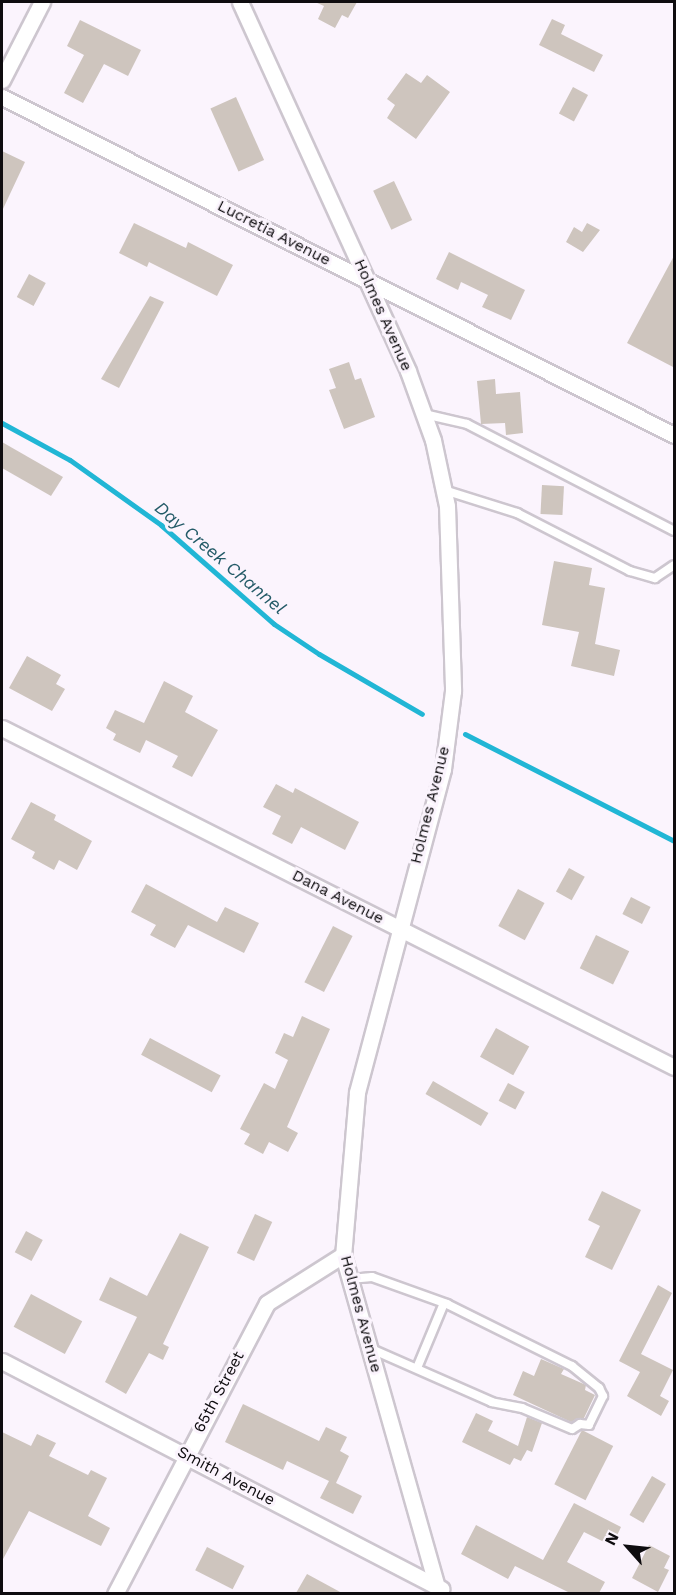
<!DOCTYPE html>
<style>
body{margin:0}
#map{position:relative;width:676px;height:1595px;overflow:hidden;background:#fbf4fd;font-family:"Work Sans",sans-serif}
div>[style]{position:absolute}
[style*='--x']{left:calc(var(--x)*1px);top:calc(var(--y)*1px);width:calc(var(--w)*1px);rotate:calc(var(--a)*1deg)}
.stream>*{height:5px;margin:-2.5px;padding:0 2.5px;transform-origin:2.5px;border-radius:2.5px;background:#21b6d5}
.building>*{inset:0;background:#cec5be;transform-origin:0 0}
.roads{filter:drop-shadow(2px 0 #cdc6cf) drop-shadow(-2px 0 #cdc6cf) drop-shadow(0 2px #cdc6cf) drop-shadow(0 -2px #cdc6cf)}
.service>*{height:8px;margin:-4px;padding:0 4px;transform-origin:4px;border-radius:4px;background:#fff}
.minor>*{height:15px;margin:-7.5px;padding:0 7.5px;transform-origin:7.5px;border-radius:7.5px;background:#fff}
span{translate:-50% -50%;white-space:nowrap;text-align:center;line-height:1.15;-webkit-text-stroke:6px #fbf4fd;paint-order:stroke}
.street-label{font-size:16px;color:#0e0c0f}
.water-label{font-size:18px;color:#245b68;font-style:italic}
.frame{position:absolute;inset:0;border:3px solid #0e0c0f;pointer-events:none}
.north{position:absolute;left:598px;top:1517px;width:60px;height:60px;-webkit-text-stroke:4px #fbf4fd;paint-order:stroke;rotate:297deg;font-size:16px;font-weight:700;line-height:24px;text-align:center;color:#0e0c0f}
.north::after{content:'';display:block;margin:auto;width:21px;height:27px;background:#0e0c0f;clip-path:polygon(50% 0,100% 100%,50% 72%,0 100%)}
</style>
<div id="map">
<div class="stream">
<div style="--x:2;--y:423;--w:77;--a:28.6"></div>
<div style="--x:70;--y:460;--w:112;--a:35.5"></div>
<div style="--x:161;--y:525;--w:150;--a:41.2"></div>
<div style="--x:274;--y:624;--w:54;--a:33.7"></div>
<div style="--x:319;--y:654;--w:119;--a:30.2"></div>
<div style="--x:465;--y:734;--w:235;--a:27.1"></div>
</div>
<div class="building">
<div style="clip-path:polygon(315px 2px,357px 2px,348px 18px,342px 15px,335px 28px,318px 19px,324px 6px)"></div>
<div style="clip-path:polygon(552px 19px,565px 25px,561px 34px,603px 55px,594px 72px,539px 45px)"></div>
<div style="clip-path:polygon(80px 20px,141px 50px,128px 76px,104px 64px,83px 103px,64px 93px,84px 55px,67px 46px)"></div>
<div style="clip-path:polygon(406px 73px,421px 83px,427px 75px,450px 92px,416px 139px,387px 118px,395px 105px,387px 99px)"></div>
<div style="left:573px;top:87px;width:17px;height:30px;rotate:28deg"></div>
<div style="left:236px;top:97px;width:69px;height:28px;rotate:66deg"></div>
<div style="clip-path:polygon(2px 151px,25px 162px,2px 211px)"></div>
<div style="left:394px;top:181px;width:43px;height:23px;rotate:65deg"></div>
<div style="clip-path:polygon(134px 223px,186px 248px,188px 242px,233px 265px,217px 296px,149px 262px,147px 267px,119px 253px)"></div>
<div style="clip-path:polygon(587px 223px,600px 230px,583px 252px,566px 242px,574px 227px,582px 232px)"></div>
<div style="clip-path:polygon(449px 252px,525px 290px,511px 320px,482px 307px,488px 295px,461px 282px,458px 290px,436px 279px)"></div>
<div style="clip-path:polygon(675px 254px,675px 368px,627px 343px)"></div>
<div style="left:29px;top:274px;width:19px;height:26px;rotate:28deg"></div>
<div style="clip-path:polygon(150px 296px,164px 302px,119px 388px,101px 379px)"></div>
<div style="clip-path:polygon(349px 362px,355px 380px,361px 378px,375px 417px,344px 429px,329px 390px,336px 388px,329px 369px)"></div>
<div style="clip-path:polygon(495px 379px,496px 394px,520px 392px,523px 433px,506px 435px,505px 423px,481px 424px,477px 381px)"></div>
<div style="clip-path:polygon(2px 442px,63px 477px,51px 496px,2px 468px)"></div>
<div style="left:542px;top:485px;width:22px;height:29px;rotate:3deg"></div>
<div style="clip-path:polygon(554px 561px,592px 568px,589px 585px,605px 588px,595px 644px,620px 650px,614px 676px,571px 666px,579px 632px,542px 625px)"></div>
<div style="clip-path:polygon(27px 656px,61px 675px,56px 684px,65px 689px,52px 711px,9px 688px)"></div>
<div style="clip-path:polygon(164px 681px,193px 696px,185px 712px,218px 730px,192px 777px,172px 767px,178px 756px,146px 740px,140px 753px,113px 740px,116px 734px,106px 728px,115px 710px,144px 723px)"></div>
<div style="clip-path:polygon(276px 784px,293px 793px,295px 788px,359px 822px,345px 850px,301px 827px,292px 844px,272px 834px,281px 816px,263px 807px)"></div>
<div style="clip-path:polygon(31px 802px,56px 815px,54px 820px,92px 841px,77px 870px,59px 860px,54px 870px,32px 858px,35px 852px,11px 839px)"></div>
<div style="left:569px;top:868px;width:18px;height:27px;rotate:29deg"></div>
<div style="clip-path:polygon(146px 884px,217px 922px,225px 907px,259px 923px,244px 953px,188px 925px,175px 948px,150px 935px,156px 925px,131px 912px)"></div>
<div style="left:518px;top:889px;width:30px;height:42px;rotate:28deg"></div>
<div style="left:631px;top:897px;width:22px;height:19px;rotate:27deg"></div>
<div style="left:333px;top:926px;width:22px;height:63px;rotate:27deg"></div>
<div style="left:596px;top:935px;width:37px;height:37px;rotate:26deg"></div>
<div style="clip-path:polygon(302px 1016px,330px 1029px,287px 1127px,298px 1133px,288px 1152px,269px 1142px,263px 1154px,244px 1144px,250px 1134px,240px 1129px,264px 1083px,275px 1089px,288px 1060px,275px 1053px,284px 1033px,293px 1037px)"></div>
<div style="left:496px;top:1028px;width:38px;height:33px;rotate:29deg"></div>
<div style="left:150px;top:1038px;width:80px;height:19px;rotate:28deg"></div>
<div style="left:433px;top:1081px;width:64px;height:15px;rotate:30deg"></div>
<div style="left:508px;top:1083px;width:19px;height:20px;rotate:28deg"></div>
<div style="clip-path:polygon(602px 1191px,641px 1210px,612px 1270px,585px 1257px,600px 1226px,588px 1220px)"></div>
<div style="left:255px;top:1214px;width:19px;height:43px;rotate:25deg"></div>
<div style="left:26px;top:1231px;width:19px;height:24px;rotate:28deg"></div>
<div style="clip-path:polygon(180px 1233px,209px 1247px,163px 1344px,169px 1347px,163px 1360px,149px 1353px,126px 1394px,105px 1382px,137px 1317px,99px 1300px,110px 1277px,147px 1296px)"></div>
<div style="clip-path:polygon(658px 1285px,672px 1293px,641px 1354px,673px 1370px,660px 1396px,669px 1401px,661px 1416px,627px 1396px,640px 1372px,619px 1361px)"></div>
<div style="left:31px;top:1294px;width:58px;height:37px;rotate:28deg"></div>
<div style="clip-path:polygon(541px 1359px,564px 1369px,561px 1374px,586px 1385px,585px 1390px,595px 1395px,584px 1418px,571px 1422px,513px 1395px,523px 1371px,534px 1376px)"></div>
<div style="clip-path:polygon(243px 1404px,319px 1441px,326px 1427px,347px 1437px,340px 1451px,349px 1456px,336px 1483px,362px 1496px,353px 1514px,320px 1498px,329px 1481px,287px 1461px,283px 1470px,225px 1442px)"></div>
<div style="clip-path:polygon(476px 1413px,493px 1421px,488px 1431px,518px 1446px,527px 1417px,542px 1423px,532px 1452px,527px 1450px,521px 1461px,514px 1458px,510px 1465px,462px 1442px)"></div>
<div style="left:582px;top:1430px;width:35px;height:61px;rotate:27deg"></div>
<div style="clip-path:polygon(2px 1432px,31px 1446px,37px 1434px,56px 1443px,49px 1456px,88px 1475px,91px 1470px,107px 1478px,88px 1516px,110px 1528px,101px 1546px,29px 1511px,2px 1561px)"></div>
<div style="left:652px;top:1476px;width:16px;height:45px;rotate:30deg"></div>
<div style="clip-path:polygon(574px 1503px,621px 1527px,612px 1546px,584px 1532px,567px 1562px,605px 1582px,599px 1593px,570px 1593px,515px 1566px,508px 1579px,461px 1554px,476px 1525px,543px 1560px)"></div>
<div style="clip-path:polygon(649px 1545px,670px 1556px,664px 1568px,669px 1570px,658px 1592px,632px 1578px)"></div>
<div style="left:207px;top:1547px;width:42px;height:26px;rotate:27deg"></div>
<div style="clip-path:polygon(307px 1574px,342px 1593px,296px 1593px)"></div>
</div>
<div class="roads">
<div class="service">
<div style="--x:424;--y:414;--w:44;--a:13.1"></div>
<div style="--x:467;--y:424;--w:233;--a:27.3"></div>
<div style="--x:444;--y:490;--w:77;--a:17.5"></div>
<div style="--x:517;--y:513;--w:127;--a:27.2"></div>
<div style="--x:630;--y:571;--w:26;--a:16"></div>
<div style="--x:655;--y:578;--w:23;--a:-34"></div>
<div style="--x:350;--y:1279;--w:22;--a:-5"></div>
<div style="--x:372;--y:1277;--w:80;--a:19.8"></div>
<div style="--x:447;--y:1304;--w:140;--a:26.4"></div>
<div style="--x:572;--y:1366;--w:35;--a:39"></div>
<div style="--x:599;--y:1388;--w:9;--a:63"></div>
<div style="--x:603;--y:1396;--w:32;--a:116"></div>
<div style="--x:589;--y:1425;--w:9;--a:-174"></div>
<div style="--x:580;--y:1424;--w:9;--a:148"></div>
<div style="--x:572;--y:1429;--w:54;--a:-157.2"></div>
<div style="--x:522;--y:1408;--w:31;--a:-169"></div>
<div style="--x:492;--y:1402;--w:132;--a:-156.3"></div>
<div style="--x:417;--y:1368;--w:70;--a:-67.4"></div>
</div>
<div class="minor">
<div style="--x:240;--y:2;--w:405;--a:65.5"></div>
<div style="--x:408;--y:371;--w:73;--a:70.1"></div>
<div style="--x:433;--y:440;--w:67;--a:78"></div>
<div style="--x:447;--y:506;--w:185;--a:88.1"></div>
<div style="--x:453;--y:691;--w:79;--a:97.3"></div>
<div style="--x:443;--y:769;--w:335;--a:104.9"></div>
<div style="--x:357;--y:1093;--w:163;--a:94.9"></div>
<div style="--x:343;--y:1255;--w:352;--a:74.2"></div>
<div style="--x:2;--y:80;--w:88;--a:-62.9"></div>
<div style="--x:2;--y:97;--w:752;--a:26.7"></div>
<div style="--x:2;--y:728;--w:753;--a:26.77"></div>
<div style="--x:2;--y:1361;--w:495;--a:27.4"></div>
<div style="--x:115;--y:1594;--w:328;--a:-62.4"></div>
<div style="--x:267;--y:1303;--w:90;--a:-32.3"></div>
</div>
</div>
<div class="street-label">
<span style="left:274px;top:233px;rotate:27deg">Lucretia Avenue</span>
<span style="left:383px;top:315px;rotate:66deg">Holmes Avenue</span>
<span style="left:430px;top:805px;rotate:-76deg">Holmes Avenue</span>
<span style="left:338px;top:897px;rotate:27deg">Dana Avenue</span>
<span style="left:361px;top:1314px;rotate:75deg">Holmes Avenue</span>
<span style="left:219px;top:1392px;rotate:-62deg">65th Street</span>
<span style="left:226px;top:1476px;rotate:28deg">Smith Avenue</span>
</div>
<div class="water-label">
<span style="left:220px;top:558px;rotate:40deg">Day Creek Channel</span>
</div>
<div class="frame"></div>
<div class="north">N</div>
</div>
